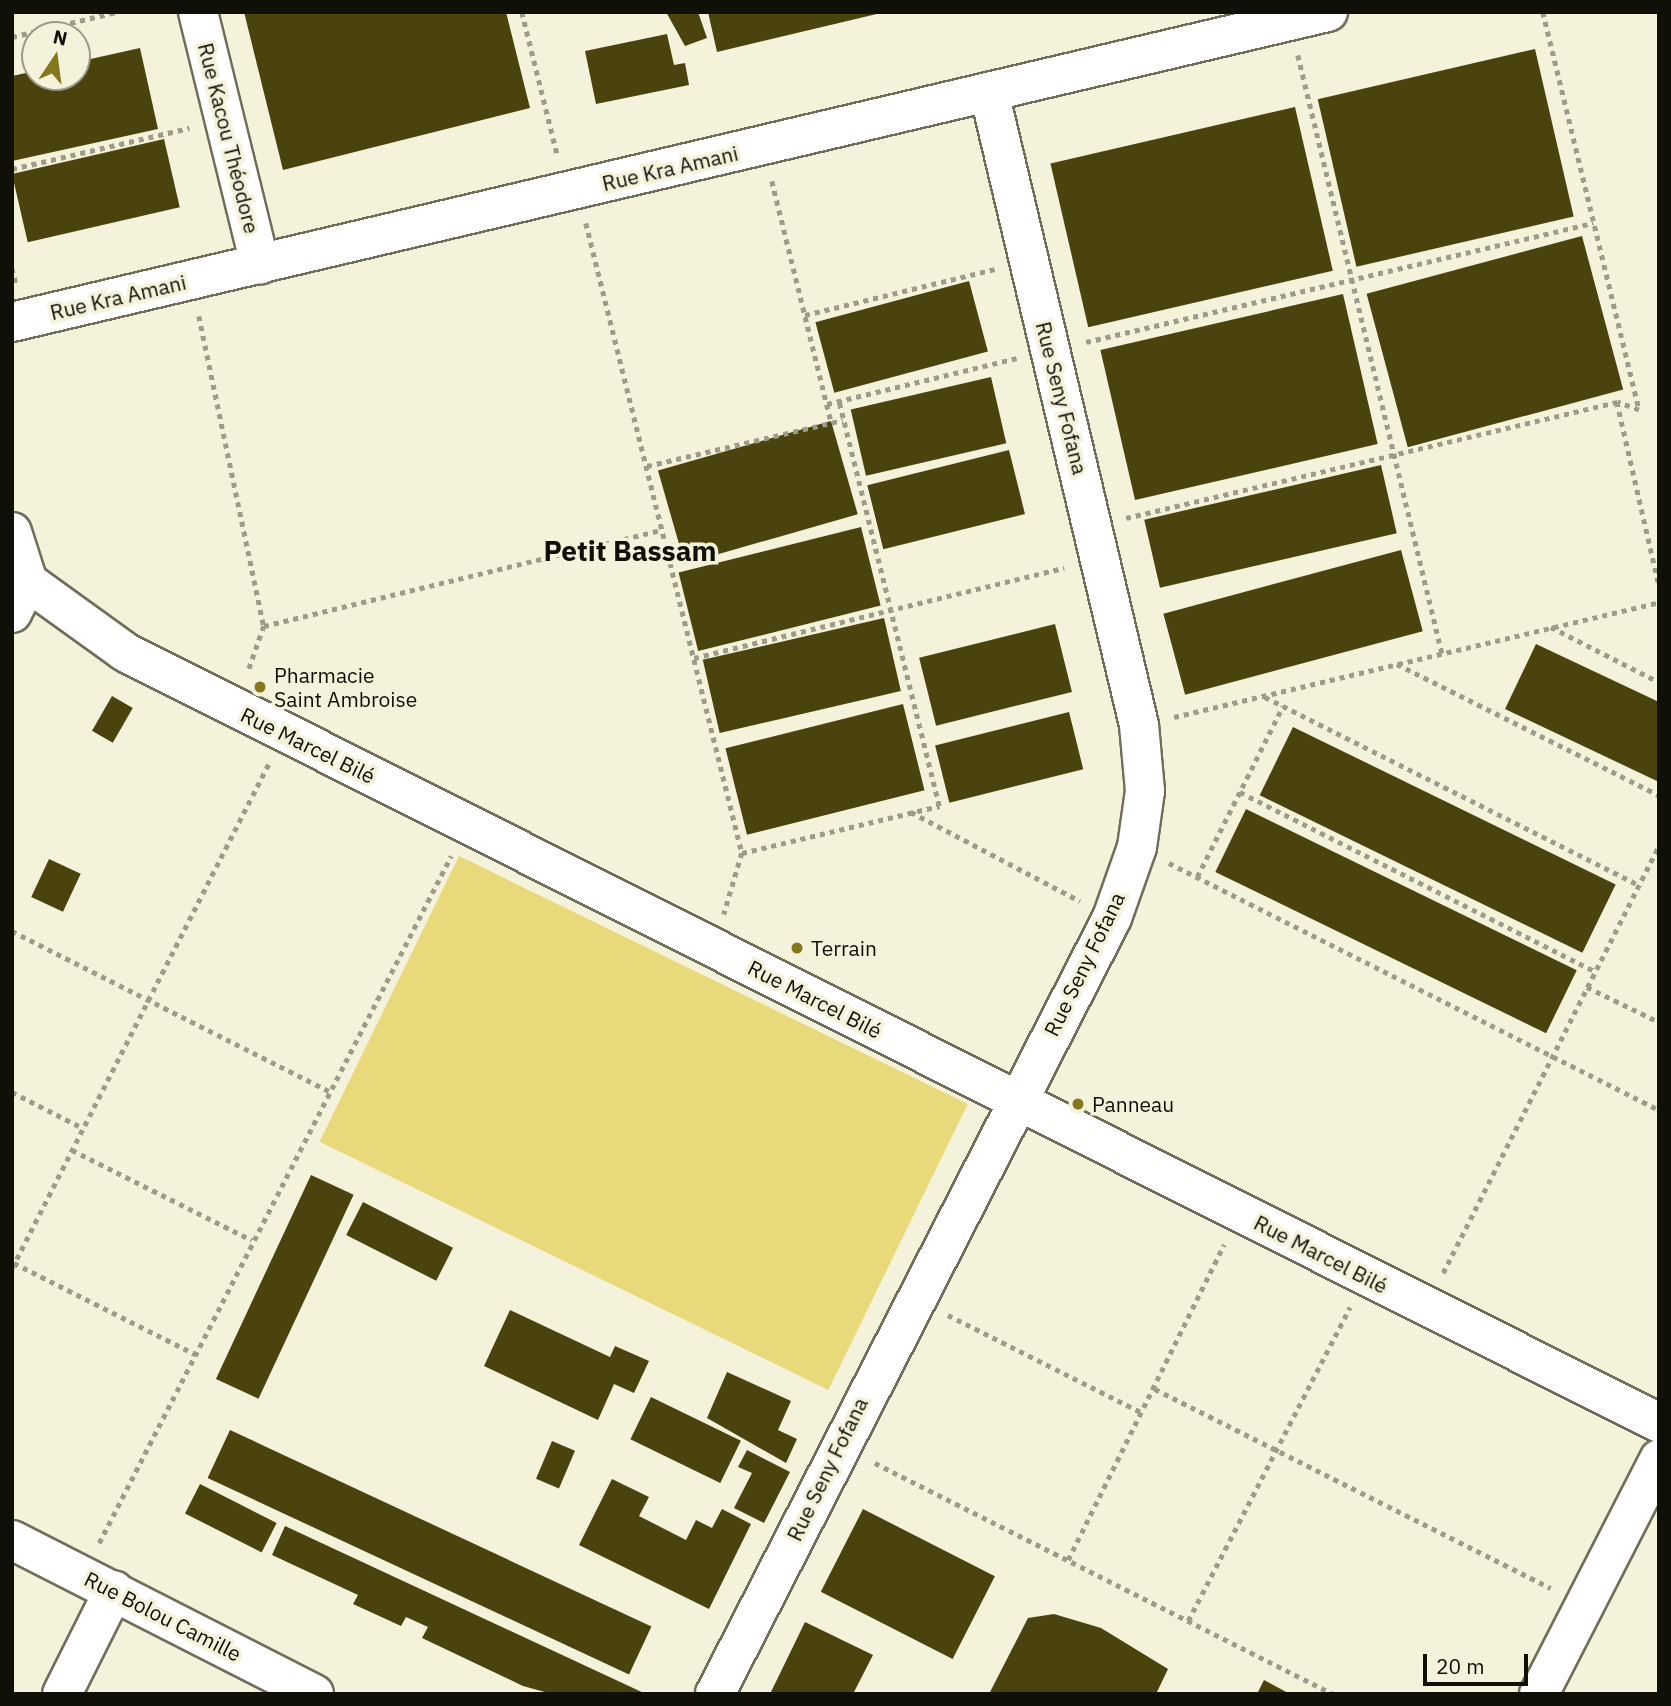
<!DOCTYPE html>
<meta charset="utf-8">
<style>
body{margin:0}
#map{position:relative;width:1671px;height:1706px;overflow:hidden;background:#f5f2db;font-family:"IBM Plex Sans",sans-serif}
div>[style]{position:absolute}
[style*='--x']{left:calc(var(--x)*1px);top:calc(var(--y)*1px);width:calc(var(--w)*1px);rotate:calc(var(--a)*1deg)}
.green>*{inset:0;background:#e8d97b;transform-origin:0 0}
.building>*{inset:0;background:#4b430e;transform-origin:0 0}
.path>*{height:4.5px;margin-top:-2.25px;transform-origin:0;background:repeating-linear-gradient(90deg,#9d9b8a 0 5px,transparent 0 10px)}
.roads{filter:drop-shadow(2px 0 #706d5a) drop-shadow(-2px 0 #706d5a) drop-shadow(0 2px #706d5a) drop-shadow(0 -2px #706d5a)}
.minor>*{height:38px;margin:-19px;padding:0 19px;transform-origin:19px;border-radius:19px;background:#fff}
.tertiary>*{height:38px;margin:-19px;padding:0 19px;transform-origin:19px;border-radius:19px;background:#fff}
.dots>*{width:19px;height:19px;translate:-50% -50%;box-sizing:border-box;border:4px solid #f5f2db;border-radius:50%}
span{translate:-50% -50%;white-space:nowrap;text-align:center;line-height:1.15;-webkit-text-stroke:7px #f5f2db;paint-order:stroke}
.street-label{font-size:21px;color:#111008}
.poi-label{font-size:21px;color:#111008}
.left{translate:0 -50%;text-align:left}
.district-label{font-size:28px;color:#111008;font-weight:700}
.frame{position:absolute;inset:0;border:14px solid #111008;pointer-events:none}
.north{position:absolute;left:21px;top:21px;width:70px;height:70px;box-sizing:border-box;background:#f5f2db;border:2px solid #9a9887;border-radius:50%;rotate:13deg;font-size:19px;font-weight:700;line-height:28px;text-align:center;color:#111008}
.north::after{content:'';display:block;margin:auto;width:24px;height:32px;background:#85771b;clip-path:polygon(50% 0,100% 100%,50% 72%,0 100%)}
.scale{position:absolute;left:1423px;top:1654px;width:105px;height:32px;box-sizing:border-box;border:4px solid #111008;border-top:0;padding-left:9px;font-size:21px;line-height:24px;white-space:nowrap;color:#111008;-webkit-text-stroke:5px #f5f2db;paint-order:stroke}
</style>
<div id="map">
<div class="green">
<div style="left:459px;top:856px;width:566px;height:318px;rotate:26deg"></div>
</div>
<div class="building">
<div style="clip-path:polygon(244px 12px,506px 12px,530px 108px,283px 170px)"></div>
<div style="clip-path:polygon(666px 12px,698px 12px,707px 38px,685px 46px)"></div>
<div style="clip-path:polygon(708px 12px,881px 12px,881px 13px,717px 52px)"></div>
<div style="clip-path:polygon(667px 34px,674px 65px,685px 63px,689px 85px,596px 104px,585px 51px)"></div>
<div style="clip-path:polygon(140px 48px,158px 129px,12px 161px,12px 76px,35px 71px,35px 77px,77px 77px,77px 62px)"></div>
<div style="left:1535px;top:49px;width:172px;height:223px;rotate:77deg"></div>
<div style="left:1295px;top:107px;width:168px;height:251px;rotate:77deg"></div>
<div style="left:164px;top:139px;width:70px;height:156px;rotate:77deg"></div>
<div style="left:1582px;top:236px;width:159px;height:223px;rotate:75deg"></div>
<div style="left:969px;top:281px;width:73px;height:159px;rotate:75deg"></div>
<div style="left:1343px;top:294px;width:154px;height:249px;rotate:77deg"></div>
<div style="left:991px;top:377px;width:68px;height:144px;rotate:77deg"></div>
<div style="left:831px;top:421px;width:97px;height:180px;rotate:74deg"></div>
<div style="left:1009px;top:450px;width:66px;height:146px;rotate:76deg"></div>
<div style="left:1381px;top:465px;width:70px;height:243px;rotate:77deg"></div>
<div style="left:861px;top:527px;width:81px;height:188px;rotate:76deg"></div>
<div style="left:1401px;top:550px;width:84px;height:246px;rotate:75deg"></div>
<div style="left:884px;top:618px;width:75px;height:186px;rotate:77deg"></div>
<div style="left:1055px;top:624px;width:70px;height:140px;rotate:76deg"></div>
<div style="clip-path:polygon(1536px 644px,1659px 702px,1659px 782px,1505px 709px)"></div>
<div style="left:112px;top:696px;width:24px;height:40px;rotate:30deg"></div>
<div style="left:903px;top:704px;width:89px;height:183px;rotate:76deg"></div>
<div style="left:1069px;top:712px;width:59px;height:138px;rotate:76deg"></div>
<div style="left:1293px;top:727px;width:359px;height:76px;rotate:26deg"></div>
<div style="left:1246px;top:809px;width:368px;height:70px;rotate:26deg"></div>
<div style="left:49px;top:859px;width:35px;height:42px;rotate:25deg"></div>
<div style="left:311px;top:1175px;width:47px;height:225px;rotate:25deg"></div>
<div style="left:363px;top:1202px;width:101px;height:37px;rotate:27deg"></div>
<div style="clip-path:polygon(510px 1310px,610px 1357px,615px 1346px,649px 1361px,634px 1393px,614px 1384px,598px 1420px,484px 1366px)"></div>
<div style="clip-path:polygon(727px 1372px,791px 1401px,778px 1430px,797px 1439px,786px 1463px,707px 1418px)"></div>
<div style="left:651px;top:1397px;width:100px;height:47px;rotate:26deg"></div>
<div style="left:230px;top:1430px;width:465px;height:53px;rotate:25deg"></div>
<div style="left:552px;top:1441px;width:25px;height:41px;rotate:23deg"></div>
<div style="clip-path:polygon(747px 1450px,790px 1472px,764px 1523px,734px 1508px,752px 1473px,738px 1467px)"></div>
<div style="clip-path:polygon(612px 1479px,649px 1497px,639px 1516px,686px 1540px,696px 1520px,712px 1528px,722px 1509px,751px 1524px,709px 1609px,579px 1545px)"></div>
<div style="left:200px;top:1484px;width:86px;height:33px;rotate:27deg"></div>
<div style="left:863px;top:1509px;width:148px;height:93px;rotate:27deg"></div>
<div style="clip-path:polygon(285px 1526px,646px 1694px,552px 1694px,523px 1686px,422px 1638px,428px 1627px,406px 1617px,401px 1626px,353px 1604px,358px 1595px,272px 1555px)"></div>
<div style="clip-path:polygon(1054px 1614px,1101px 1628px,1168px 1669px,1156px 1694px,989px 1694px,1028px 1618px)"></div>
<div style="clip-path:polygon(805px 1622px,873px 1655px,853px 1694px,770px 1694px)"></div>
<div style="clip-path:polygon(1264px 1680px,1290px 1694px,1257px 1694px)"></div>
</div>
<div class="path">
<div style="--x:522;--y:12;--w:149;--a:76.1"></div>
<div style="--x:1543;--y:12;--w:409;--a:76.4"></div>
<div style="--x:1639;--y:410;--w:23;--a:-160"></div>
<div style="--x:1617;--y:402;--w:188;--a:77.1"></div>
<div style="--x:12;--y:37;--w:107;--a:-13.5"></div>
<div style="--x:1298;--y:55;--w:615;--a:76.46"></div>
<div style="--x:12;--y:169;--w:182;--a:-13"></div>
<div style="--x:772;--y:181;--w:247;--a:76.2"></div>
<div style="--x:586;--y:223;--w:649;--a:76.09"></div>
<div style="--x:742;--y:853;--w:64;--a:106.4"></div>
<div style="--x:12;--y:268;--w:16;--a:76"></div>
<div style="--x:805;--y:315;--w:195;--a:-13.6"></div>
<div style="--x:199;--y:316;--w:317;--a:78.2"></div>
<div style="--x:264;--y:626;--w:49;--a:109.2"></div>
<div style="--x:1086;--y:342;--w:521;--a:-13.21"></div>
<div style="--x:827;--y:404;--w:195;--a:-13.6"></div>
<div style="--x:647;--y:466;--w:201;--a:-13.2"></div>
<div style="--x:1126;--y:518;--w:505;--a:-13.29"></div>
<div style="--x:264;--y:626;--w:408;--a:-13.6"></div>
<div style="--x:1551;--y:627;--w:121;--a:27"></div>
<div style="--x:694;--y:658;--w:381;--a:-13.7"></div>
<div style="--x:1397;--y:664;--w:293;--a:26.6"></div>
<div style="--x:1265;--y:697;--w:419;--a:26.7"></div>
<div style="--x:1174;--y:717;--w:498;--a:-13.3"></div>
<div style="--x:1240;--y:792;--w:398;--a:26.8"></div>
<div style="--x:911;--y:812;--w:191;--a:27.8"></div>
<div style="--x:742;--y:853;--w:203;--a:-13.4"></div>
<div style="--x:939;--y:806;--w:415;--a:-103.9"></div>
<div style="--x:1169;--y:863;--w:549;--a:26.75"></div>
<div style="--x:1197;--y:877;--w:191;--a:-63.3"></div>
<div style="--x:12;--y:931;--w:355;--a:26.8"></div>
<div style="--x:1587;--y:987;--w:80;--a:25.9"></div>
<div style="--x:12;--y:1092;--w:80;--a:26.9"></div>
<div style="--x:72;--y:1150;--w:201;--a:26.6"></div>
<div style="--x:14;--y:1263;--w:203;--a:26.7"></div>
<div style="--x:12;--y:1268;--w:567;--a:-63.03"></div>
<div style="--x:1443;--y:1273;--w:479;--a:-63.2"></div>
<div style="--x:948;--y:1315;--w:218;--a:26.7"></div>
<div style="--x:1155;--y:1389;--w:443;--a:26.7"></div>
<div style="--x:875;--y:1463;--w:513;--a:26.76"></div>
<div style="--x:99;--y:1543;--w:772;--a:-62.87"></div>
<div style="--x:1068;--y:1560;--w:352;--a:-63.7"></div>
<div style="--x:1188;--y:1621;--w:353;--a:-62.7"></div>
</div>
<div class="roads">
<div class="minor">
<div style="--x:198;--y:12;--w:260;--a:76.2"></div>
<div style="--x:12;--y:532;--w:52;--a:72.3"></div>
<div style="--x:28;--y:582;--w:120;--a:35.8"></div>
<div style="--x:125;--y:652;--w:1717;--a:26.68"></div>
<div style="--x:12;--y:613;--w:35;--a:-63"></div>
<div style="--x:12;--y:1540;--w:339;--a:27"></div>
<div style="--x:62;--y:1694;--w:116;--a:-63.4"></div>
<div style="--x:715;--y:1694;--w:872;--a:-62.91"></div>
<div style="--x:1112;--y:918;--w:75;--a:-70.6"></div>
<div style="--x:1137;--y:847;--w:57;--a:-81.9"></div>
<div style="--x:1145;--y:791;--w:66;--a:-95.2"></div>
<div style="--x:1139;--y:725;--w:651;--a:-103.33"></div>
<div style="--x:1539;--y:1694;--w:264;--a:-62.9"></div>
</div>
<div class="tertiary">
<div style="--x:12;--y:322;--w:1352;--a:-13.26"></div>
</div>
</div>
<div class="dots">
<div style="left:260px;top:687px;background:#85771b"></div>
<div style="left:797px;top:948px;background:#85771b"></div>
<div style="left:1078px;top:1104px;background:#85771b"></div>
</div>
<div class="street-label">
<span style="left:229px;top:138px;rotate:76deg">Rue Kacou Théodore</span>
<span style="left:670px;top:168px;rotate:-13deg">Rue Kra Amani</span>
<span style="left:118px;top:297px;rotate:-13deg">Rue Kra Amani</span>
<span style="left:1062px;top:398px;rotate:76deg">Rue Seny Fofana</span>
<span style="left:308px;top:745px;rotate:26deg">Rue Marcel Bilé</span>
<span style="left:1084px;top:964px;rotate:-64deg">Rue Seny Fofana</span>
<span style="left:815px;top:999px;rotate:27deg">Rue Marcel Bilé</span>
<span style="left:1321px;top:1254px;rotate:27deg">Rue Marcel Bilé</span>
<span style="left:827px;top:1469px;rotate:-64deg">Rue Seny Fofana</span>
<span style="left:163px;top:1616px;rotate:27deg">Rue Bolou Camille</span>
</div>
<div class="poi-label">
<span class="left" style="left:274px;top:687px">Pharmacie<br>Saint Ambroise</span>
<span class="left" style="left:811px;top:948px">Terrain</span>
<span class="left" style="left:1092px;top:1104px">Panneau</span>
</div>
<div class="district-label">
<span style="left:630px;top:551px">Petit Bassam</span>
</div>
<div class="frame"></div>
<div class="north">N</div>
<div class="scale">20 m</div>
</div>
